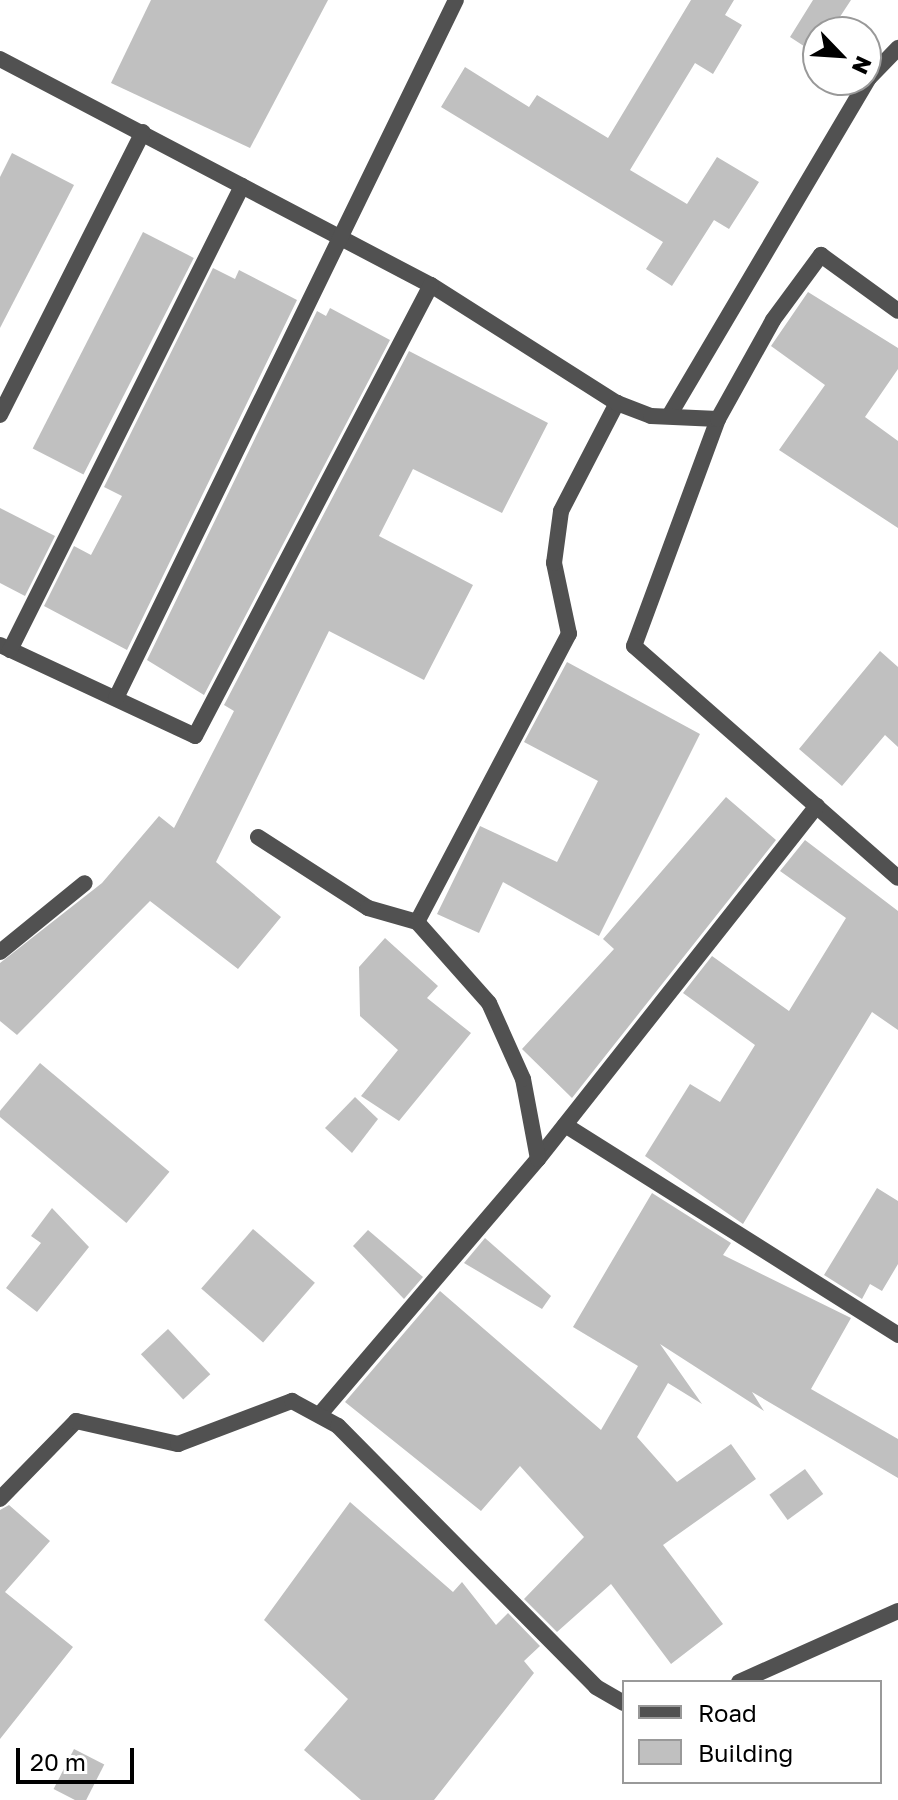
<!DOCTYPE html>
<style>
body{margin:0}
#map{position:relative;width:898px;height:1800px;overflow:hidden;background:#fff;font-family:"Golos Text",sans-serif}
div>[style]{position:absolute}
[style*='--x']{left:calc(var(--x)*1px);top:calc(var(--y)*1px);width:calc(var(--w)*1px);rotate:calc(var(--a)*1deg)}
.building>*{inset:0;background:#c0c0c0;transform-origin:0 0}
.minor>*{height:16px;margin:-8px;padding:0 8px;transform-origin:8px;border-radius:8px;background:#515151}
span{translate:-50% -50%;white-space:nowrap;text-align:center;line-height:1.15;-webkit-text-stroke:6px #fff;paint-order:stroke}
.legend{position:absolute;left:622px;top:1680px;width:260px;height:104px;box-sizing:border-box;background:#fff;border:2px solid #999;margin:0;padding:10px 14px;list-style:none;font-size:24px;color:#000}
.legend li{display:flex;align-items:center;gap:16px;height:40px}
.legend b{width:40px;border:2px solid #999}
.north{position:absolute;left:802px;top:16px;width:80px;height:80px;box-sizing:border-box;background:#fff;border:2px solid #999;border-radius:50%;rotate:115deg;font-size:22px;font-weight:700;line-height:32px;text-align:center;color:#000}
.north::after{content:'';display:block;margin:auto;width:28px;height:36px;background:#000;clip-path:polygon(50% 0,100% 100%,50% 72%,0 100%)}
.scale{position:absolute;left:16px;top:1748px;width:118px;height:36px;box-sizing:border-box;border:4px solid #000;border-top:0;padding-left:10px;font-size:24px;line-height:28px;white-space:nowrap;color:#000;-webkit-text-stroke:6px #fff;paint-order:stroke}
</style>
<div id="map">
<div class="building">
<div style="clip-path:polygon(151px 0,328px 0,250px 148px,111px 83px)"></div>
<div style="clip-path:polygon(691px 0,734px 0,725px 15px,742px 25px,713px 74px,695px 63px,630px 170px,687px 204px,717px 157px,759px 182px,729px 229px,714px 220px,672px 286px,646px 269px,663px 242px,441px 107px,465px 67px,529px 107px,537px 95px,608px 138px)"></div>
<div style="clip-path:polygon(813px 0,851px 0,830px 32px,818px 32px,816px 54px,790px 37px)"></div>
<div style="clip-path:polygon(12px 153px,74px 185px,0 328px,0 177px)"></div>
<div style="left:143px;top:232px;width:57px;height:243px;rotate:27deg"></div>
<div style="clip-path:polygon(213px 268px,235px 279px,239px 270px,297px 300px,127px 650px,44px 606px,74px 546px,91px 555px,122px 496px,104px 487px)"></div>
<div style="clip-path:polygon(808px 292px,898px 348px,898px 369px,865px 417px,898px 441px,898px 528px,779px 450px,825px 385px,771px 346px)"></div>
<div style="clip-path:polygon(330px 308px,390px 340px,204px 695px,147px 660px,317px 311px,326px 316px)"></div>
<div style="clip-path:polygon(409px 351px,548px 423px,502px 513px,413px 469px,379px 536px,473px 585px,424px 680px,329px 631px,216px 862px,281px 917px,238px 969px,150px 901px,17px 1035px,0 1021px,0 963px,102px 883px,159px 816px,174px 828px,234px 711px,224px 705px)"></div>
<div style="clip-path:polygon(0 508px,55px 536px,25px 596px,0 583px)"></div>
<div style="clip-path:polygon(880px 651px,898px 667px,898px 747px,885px 735px,842px 786px,799px 749px)"></div>
<div style="clip-path:polygon(567px 662px,700px 734px,599px 936px,503px 882px,479px 933px,437px 914px,480px 826px,557px 862px,598px 781px,524px 742px)"></div>
<div style="clip-path:polygon(726px 797px,776px 840px,572px 1098px,522px 1049px,614px 949px,603px 939px)"></div>
<div style="clip-path:polygon(805px 840px,898px 911px,898px 1030px,872px 1012px,743px 1224px,645px 1156px,690px 1084px,720px 1102px,755px 1045px,683px 993px,712px 956px,789px 1011px,846px 918px,780px 871px)"></div>
<div style="clip-path:polygon(385px 938px,438px 986px,427px 998px,471px 1033px,399px 1121px,361px 1096px,398px 1050px,360px 1016px,359px 967px)"></div>
<div style="left:40px;top:1063px;width:169px;height:67px;rotate:40deg"></div>
<div style="clip-path:polygon(355px 1097px,378px 1119px,352px 1153px,325px 1128px)"></div>
<div style="clip-path:polygon(877px 1188px,898px 1201px,898px 1264px,882px 1291px,870px 1284px,862px 1299px,824px 1275px)"></div>
<div style="clip-path:polygon(652px 1193px,731px 1243px,723px 1255px,851px 1318px,811px 1389px,898px 1439px,898px 1478px,752px 1392px,764px 1411px,660px 1344px,702px 1404px,668px 1383px,637px 1437px,677px 1482px,731px 1444px,756px 1479px,663px 1545px,723px 1624px,671px 1664px,611px 1584px,557px 1632px,524px 1599px,584px 1537px,520px 1466px,481px 1511px,345px 1402px,440px 1291px,601px 1430px,638px 1366px,573px 1327px)"></div>
<div style="clip-path:polygon(52px 1208px,89px 1247px,37px 1312px,6px 1288px,41px 1243px,31px 1236px)"></div>
<div style="left:253px;top:1229px;width:82px;height:79px;rotate:41deg"></div>
<div style="clip-path:polygon(368px 1230px,423px 1277px,404px 1299px,353px 1246px)"></div>
<div style="clip-path:polygon(485px 1238px,551px 1296px,542px 1309px,464px 1263px)"></div>
<div style="left:168px;top:1329px;width:62px;height:37px;rotate:47deg"></div>
<div style="left:805px;top:1469px;width:31px;height:44px;rotate:54deg"></div>
<div style="clip-path:polygon(350px 1502px,453px 1592px,462px 1582px,496px 1625px,508px 1613px,540px 1646px,524px 1661px,534px 1673px,434px 1800px,361px 1800px,304px 1750px,348px 1699px,264px 1620px)"></div>
<div style="clip-path:polygon(9px 1505px,50px 1541px,5px 1592px,73px 1647px,0 1739px,0 1510px)"></div>
<div style="left:74px;top:1749px;width:34px;height:45px;rotate:27deg"></div>
</div>
<div class="minor">
<div style="--x:0;--y:59;--w:487;--a:27.7"></div>
<div style="--x:431;--y:285;--w:220;--a:32.4"></div>
<div style="--x:0;--y:415;--w:317;--a:-63.2"></div>
<div style="--x:669;--y:416;--w:393;--a:-59.4"></div>
<div style="--x:869;--y:78;--w:42;--a:-46"></div>
<div style="--x:718;--y:419;--w:242;--a:110.3"></div>
<div style="--x:634;--y:646;--w:351;--a:41.3"></div>
<div style="--x:0;--y:645;--w:215;--a:25"></div>
<div style="--x:195;--y:736;--w:509;--a:-62.38"></div>
<div style="--x:10;--y:650;--w:519;--a:-63.43"></div>
<div style="--x:116;--y:698;--w:776;--a:-64.03"></div>
<div style="--x:258;--y:837;--w:131;--a:32.8"></div>
<div style="--x:368;--y:908;--w:51;--a:15.9"></div>
<div style="--x:417;--y:922;--w:326;--a:-62.2"></div>
<div style="--x:569;--y:634;--w:73;--a:-101.9"></div>
<div style="--x:554;--y:563;--w:52;--a:-82.3"></div>
<div style="--x:561;--y:511;--w:122;--a:-62.6"></div>
<div style="--x:617;--y:403;--w:36;--a:21"></div>
<div style="--x:651;--y:416;--w:67;--a:2.6"></div>
<div style="--x:718;--y:419;--w:113;--a:-60.9"></div>
<div style="--x:773;--y:320;--w:81;--a:-53.6"></div>
<div style="--x:821;--y:255;--w:95;--a:36"></div>
<div style="--x:0;--y:952;--w:109;--a:-39.1"></div>
<div style="--x:565;--y:1125;--w:394;--a:32.2"></div>
<div style="--x:538;--y:1159;--w:450;--a:-51.7"></div>
<div style="--x:321;--y:1413;--w:334;--a:-49.5"></div>
<div style="--x:538;--y:1159;--w:81;--a:-100.6"></div>
<div style="--x:523;--y:1079;--w:83;--a:-114.1"></div>
<div style="--x:489;--y:1003;--w:108;--a:-131.6"></div>
<div style="--x:0;--y:1499;--w:109;--a:-45.7"></div>
<div style="--x:76;--y:1421;--w:105;--a:12.7"></div>
<div style="--x:178;--y:1444;--w:122;--a:-20.7"></div>
<div style="--x:292;--y:1401;--w:52;--a:28.5"></div>
<div style="--x:338;--y:1426;--w:367;--a:45.3"></div>
<div style="--x:596;--y:1687;--w:32;--a:30"></div>
<div style="--x:739;--y:1682;--w:174;--a:-24.1"></div>
</div>
<ul class="legend">
<li><b style="height:10px;background:#515151"></b>Road</li>
<li><b style="height:22px;background:#c0c0c0"></b>Building</li>
</ul>
<div class="north">N</div>
<div class="scale">20 m</div>
</div>
